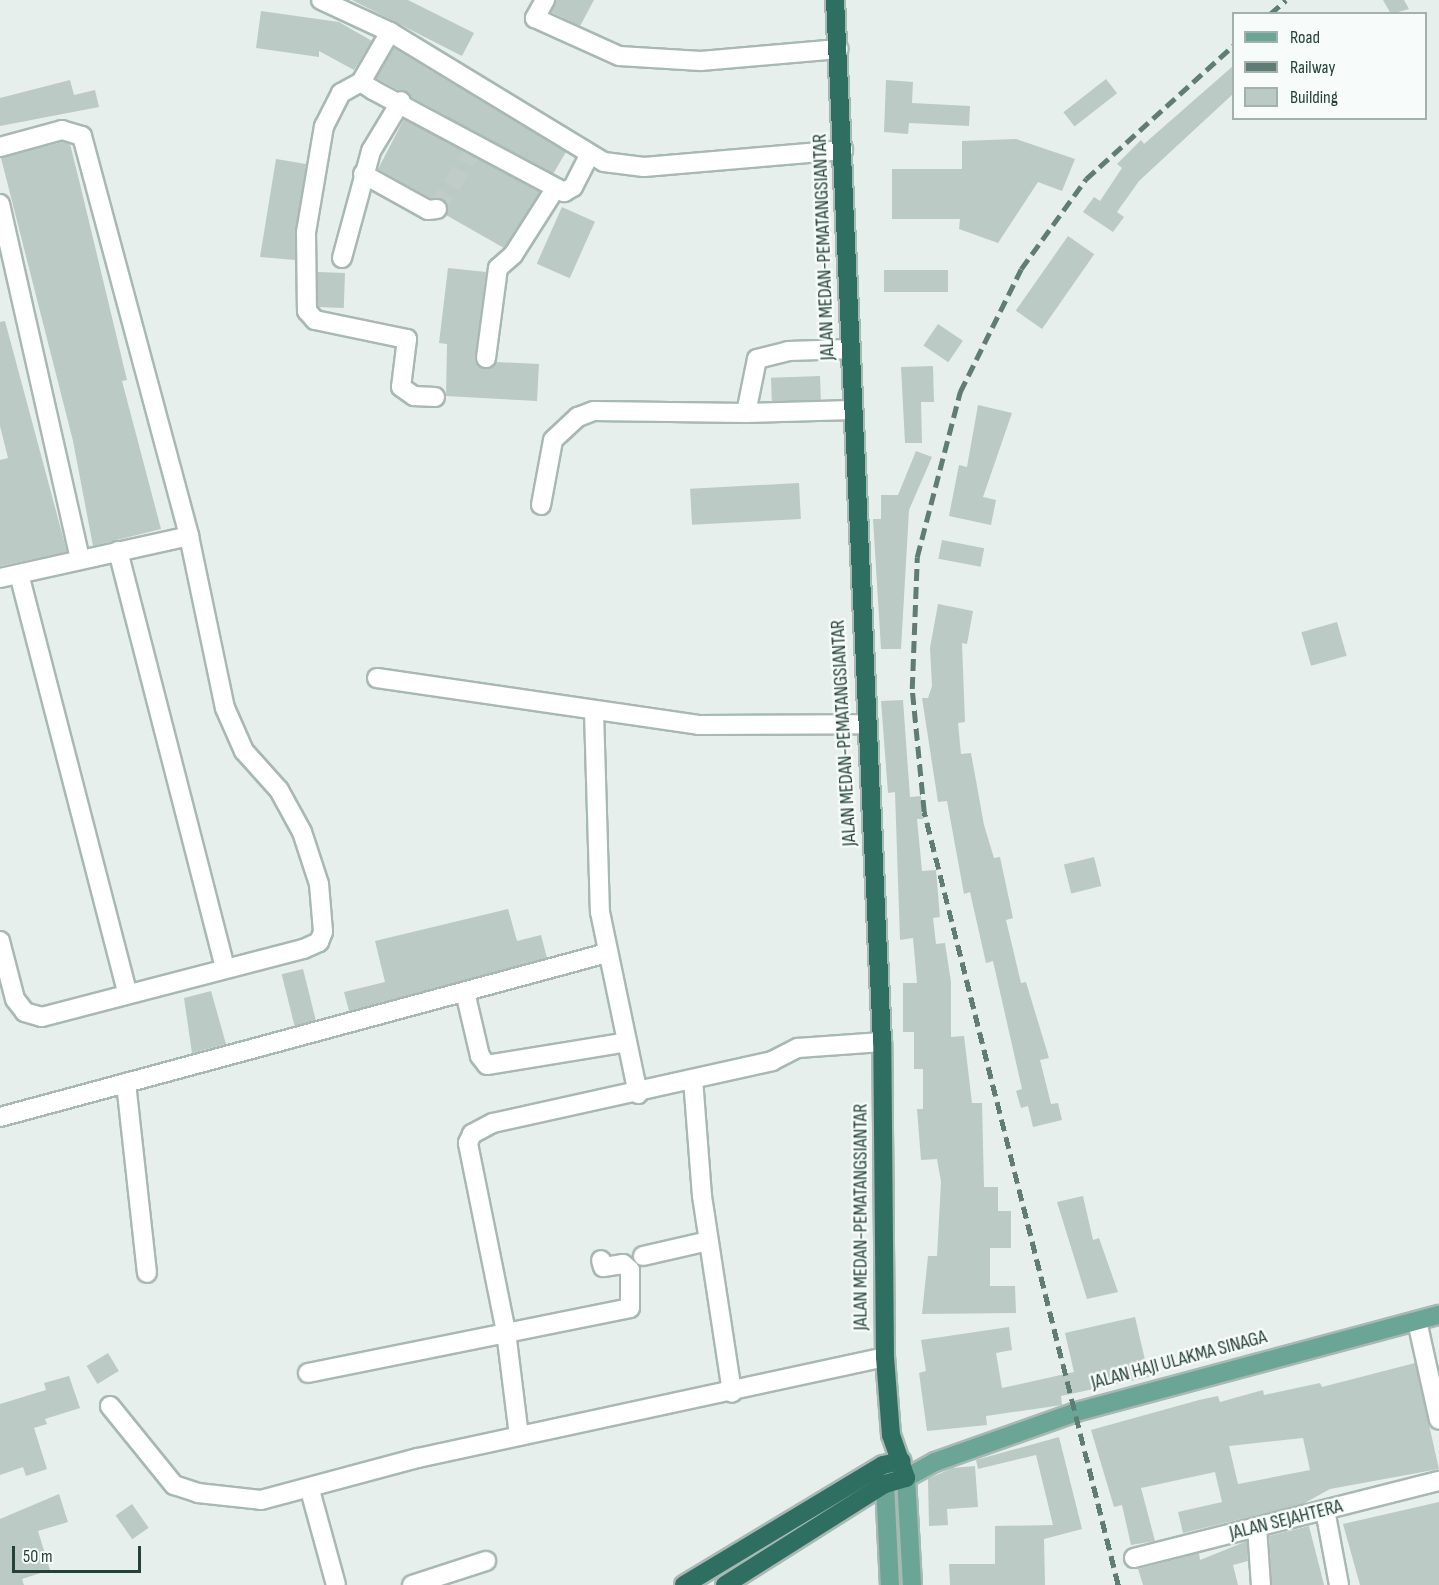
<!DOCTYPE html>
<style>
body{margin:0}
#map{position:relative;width:1439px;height:1585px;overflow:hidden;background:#e6efeb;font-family:"Sofia Sans Condensed",sans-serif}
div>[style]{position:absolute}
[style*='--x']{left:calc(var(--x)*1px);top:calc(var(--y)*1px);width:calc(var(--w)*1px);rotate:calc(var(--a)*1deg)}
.building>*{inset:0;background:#bbcac4;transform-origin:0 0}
.minor-tunnel>*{height:18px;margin-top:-9px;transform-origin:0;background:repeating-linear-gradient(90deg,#bfccc8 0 18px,transparent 0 27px)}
.roads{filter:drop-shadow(2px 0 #a8b8b2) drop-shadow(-2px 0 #a8b8b2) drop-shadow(0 2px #a8b8b2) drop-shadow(0 -2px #a8b8b2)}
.minor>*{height:18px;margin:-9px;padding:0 9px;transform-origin:9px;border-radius:9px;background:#fff}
.major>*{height:18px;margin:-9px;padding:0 9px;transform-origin:9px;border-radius:9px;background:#6aa596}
.highway>*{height:18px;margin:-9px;padding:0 9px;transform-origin:9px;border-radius:9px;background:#2f6f62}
.rail>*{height:4.5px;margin-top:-2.25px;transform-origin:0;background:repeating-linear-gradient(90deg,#5f7d75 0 12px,transparent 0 18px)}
span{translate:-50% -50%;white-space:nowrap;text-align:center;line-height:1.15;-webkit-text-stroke:5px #f7fbf9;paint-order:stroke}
.street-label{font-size:20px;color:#24423a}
.legend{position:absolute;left:1232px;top:12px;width:195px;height:108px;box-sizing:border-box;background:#f7fbf9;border:2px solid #a3b1ad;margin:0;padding:8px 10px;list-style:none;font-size:18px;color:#24423a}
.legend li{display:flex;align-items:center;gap:12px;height:30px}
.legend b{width:30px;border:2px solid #a3b1ad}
.scale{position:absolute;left:12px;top:1546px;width:129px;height:27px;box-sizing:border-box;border:3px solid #24423a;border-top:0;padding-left:8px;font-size:18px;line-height:21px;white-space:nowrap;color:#24423a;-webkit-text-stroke:4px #f7fbf9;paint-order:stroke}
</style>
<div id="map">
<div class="building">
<div style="clip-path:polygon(352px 0,408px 0,474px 33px,462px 56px)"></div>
<div style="clip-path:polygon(556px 0,594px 0,580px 26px,551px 12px)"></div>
<div style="clip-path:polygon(1383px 0,1404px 0,1409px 9px,1391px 14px)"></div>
<div style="clip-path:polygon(261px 11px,339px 22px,372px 41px,354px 70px,319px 51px,319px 57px,256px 48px)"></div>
<div style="clip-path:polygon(394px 48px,566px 152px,553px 174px,376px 78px)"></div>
<div style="clip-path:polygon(1233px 66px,1233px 94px,1139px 181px,1117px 212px,1124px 217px,1113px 232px,1083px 212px,1094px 197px,1100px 201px,1122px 168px,1117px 164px,1141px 140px,1144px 144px)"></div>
<div style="left:1106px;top:79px;width:18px;height:54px;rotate:52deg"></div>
<div style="clip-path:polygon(70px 80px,74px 95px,95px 90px,99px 107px,0 126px,0 98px)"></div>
<div style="clip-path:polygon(886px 80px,913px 82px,912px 103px,970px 106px,969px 126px,909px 123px,908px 134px,884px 132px)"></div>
<div style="clip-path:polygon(404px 119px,540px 192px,504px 248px,446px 215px,442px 199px,430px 198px,378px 169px)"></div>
<div style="clip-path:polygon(1016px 139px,1075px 159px,1062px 191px,1038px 182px,998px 243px,959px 229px,960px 219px,892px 219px,892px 169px,962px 169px,962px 141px)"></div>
<div style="clip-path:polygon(62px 142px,70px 144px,80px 184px,127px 380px,122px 381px,161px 529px,93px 546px,73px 441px,1px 158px)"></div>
<div style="clip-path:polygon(276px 159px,306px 164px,295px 260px,260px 257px)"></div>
<div style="left:562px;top:207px;width:36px;height:62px;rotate:24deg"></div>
<div style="left:1068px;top:236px;width:32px;height:91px;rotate:35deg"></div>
<div style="clip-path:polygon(448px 268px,486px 272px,475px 362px,485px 369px,496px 362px,539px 364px,537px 401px,446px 396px,447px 344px,439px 343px)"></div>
<div style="left:948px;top:270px;width:22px;height:64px;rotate:90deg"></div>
<div style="left:318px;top:272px;width:27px;height:35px;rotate:2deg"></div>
<div style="clip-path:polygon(5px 321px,67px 552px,0 566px,0 460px,8px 458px,0 426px,0 322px)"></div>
<div style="left:938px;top:324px;width:30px;height:26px;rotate:34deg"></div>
<div style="clip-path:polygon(933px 366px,934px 402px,921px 402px,922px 443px,905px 443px,901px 367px)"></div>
<div style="left:820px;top:376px;width:24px;height:49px;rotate:88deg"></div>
<div style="clip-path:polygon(978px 405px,1012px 413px,983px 497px,996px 500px,991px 525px,949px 516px,959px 465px,967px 467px)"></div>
<div style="clip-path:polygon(916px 451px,932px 457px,909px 510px,901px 649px,881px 649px,873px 519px,881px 519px,881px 495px,898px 495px)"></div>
<div style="left:799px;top:483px;width:36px;height:109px;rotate:87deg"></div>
<div style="left:942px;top:540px;width:43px;height:19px;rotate:11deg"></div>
<div style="clip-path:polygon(938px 604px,973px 611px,967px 644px,962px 643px,965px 722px,958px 723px,961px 754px,971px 753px,984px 825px,994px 858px,1000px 857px,1013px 918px,1006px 920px,1021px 983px,1026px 982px,1049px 1058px,1040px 1060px,1051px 1104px,1058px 1103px,1062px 1120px,1033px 1127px,1028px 1106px,1021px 1108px,1016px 1091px,1022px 1089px,993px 961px,986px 963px,970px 892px,964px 894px,947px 801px,938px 802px,922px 698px,928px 698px,932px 686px,930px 648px)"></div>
<div style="left:1337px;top:622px;width:35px;height:37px;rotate:74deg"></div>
<div style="clip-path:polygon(903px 700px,910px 797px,921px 796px,923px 819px,917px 819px,922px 871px,936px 870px,940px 917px,933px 918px,936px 944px,945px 943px,951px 982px,951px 1037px,964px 1036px,972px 1103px,982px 1103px,984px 1187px,998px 1187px,998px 1211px,1011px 1211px,1011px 1248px,990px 1248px,990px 1286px,1015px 1286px,1016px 1313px,922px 1314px,928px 1256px,937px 1256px,941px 1182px,937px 1159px,921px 1160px,917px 1109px,923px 1109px,923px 1069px,914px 1069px,914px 1032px,903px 1032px,903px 983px,917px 983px,913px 938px,900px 940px,895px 792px,888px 793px,881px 701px)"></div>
<div style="left:1094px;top:857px;width:30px;height:31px;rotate:76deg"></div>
<div style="clip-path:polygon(508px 909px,517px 941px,541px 935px,547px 958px,349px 1011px,344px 992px,385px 982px,375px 941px)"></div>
<div style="left:303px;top:969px;width:53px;height:22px;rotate:76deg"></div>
<div style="clip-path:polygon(211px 991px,226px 1044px,192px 1053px,184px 998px)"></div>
<div style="clip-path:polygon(1083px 1196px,1093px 1240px,1099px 1238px,1118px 1292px,1087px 1299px,1057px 1202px)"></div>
<div style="clip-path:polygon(1135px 1317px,1149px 1377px,1061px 1396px,1062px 1405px,986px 1416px,987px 1425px,927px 1431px,919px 1373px,926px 1371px,921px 1340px,1009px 1327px,1012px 1350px,996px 1353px,1002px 1388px,1074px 1372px,1065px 1333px)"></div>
<div style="left:108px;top:1353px;width:21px;height:25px;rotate:59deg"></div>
<div style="clip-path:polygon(evenodd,1415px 1363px,1439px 1469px,1330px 1489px,1303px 1504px,1183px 1533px,1178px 1512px,1222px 1502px,1215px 1472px,1141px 1488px,1155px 1541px,1131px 1545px,1122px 1505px,1114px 1507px,1091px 1430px,1199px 1400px,1218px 1396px,1220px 1402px,1263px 1390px,1264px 1395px,1320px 1383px,1322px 1387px,1415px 1363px,1303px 1438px,1310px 1470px,1238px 1484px,1229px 1446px,1303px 1438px)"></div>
<div style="clip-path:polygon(69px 1376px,80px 1408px,45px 1419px,47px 1424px,34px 1428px,47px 1469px,26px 1476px,23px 1467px,0 1475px,0 1404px,46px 1390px,44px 1383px)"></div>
<div style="clip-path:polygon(1059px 1437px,1082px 1529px,1044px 1539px,1045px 1585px,950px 1585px,949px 1564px,995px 1564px,995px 1526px,1053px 1525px,1036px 1455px,978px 1469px,976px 1460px)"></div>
<div style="clip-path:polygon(975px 1466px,978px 1507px,947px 1509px,948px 1525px,929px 1526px,928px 1479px,952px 1468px)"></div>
<div style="clip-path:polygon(59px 1494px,68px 1522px,38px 1531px,50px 1570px,22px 1579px,24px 1585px,0 1585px,0 1519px)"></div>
<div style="clip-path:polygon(1439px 1502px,1439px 1585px,1360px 1585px,1343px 1524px)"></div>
<div style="left:132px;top:1504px;width:29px;height:20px;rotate:55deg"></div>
<div style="clip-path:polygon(1309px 1526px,1324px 1585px,1272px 1585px,1269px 1536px)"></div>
<div style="clip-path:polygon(1247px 1541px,1248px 1561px,1233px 1565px,1238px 1585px,1143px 1585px,1138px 1569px,1199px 1553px,1200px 1560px)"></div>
</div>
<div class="minor-tunnel">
<div style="--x:437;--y:209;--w:63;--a:-58.6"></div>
</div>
<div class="roads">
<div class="minor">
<div style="--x:321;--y:0;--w:76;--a:24.9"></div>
<div style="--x:390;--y:32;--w:250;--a:31.3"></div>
<div style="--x:604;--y:162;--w:40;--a:7.1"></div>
<div style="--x:644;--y:167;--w:200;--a:-4.9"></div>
<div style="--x:545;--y:0;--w:21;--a:119"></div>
<div style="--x:535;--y:18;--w:92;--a:24.3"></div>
<div style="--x:619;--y:56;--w:82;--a:3.5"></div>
<div style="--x:701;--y:61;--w:138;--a:-5"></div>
<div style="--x:390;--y:32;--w:58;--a:120.1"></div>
<div style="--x:361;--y:82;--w:14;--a:34"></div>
<div style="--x:373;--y:90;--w:217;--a:28.1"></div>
<div style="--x:564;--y:192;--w:10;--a:-29"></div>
<div style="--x:573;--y:187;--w:35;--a:-63"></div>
<div style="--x:361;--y:82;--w:23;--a:151"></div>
<div style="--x:341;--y:93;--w:37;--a:117"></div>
<div style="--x:324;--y:126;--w:108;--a:99.6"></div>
<div style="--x:306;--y:232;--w:79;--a:89.3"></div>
<div style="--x:307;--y:311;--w:12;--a:48"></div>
<div style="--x:315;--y:320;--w:94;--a:11.7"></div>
<div style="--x:407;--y:339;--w:48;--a:97.1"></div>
<div style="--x:401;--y:387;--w:16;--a:35"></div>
<div style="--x:414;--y:396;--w:21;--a:3"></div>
<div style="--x:0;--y:147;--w:64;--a:-15.3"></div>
<div style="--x:62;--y:130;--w:21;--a:17"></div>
<div style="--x:82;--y:136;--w:414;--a:75"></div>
<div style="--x:189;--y:536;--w:176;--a:78.2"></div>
<div style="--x:225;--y:708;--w:47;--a:66.2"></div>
<div style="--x:244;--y:751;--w:52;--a:48.1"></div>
<div style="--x:279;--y:790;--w:48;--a:61.3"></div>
<div style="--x:302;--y:832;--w:55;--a:71.9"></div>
<div style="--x:319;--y:884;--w:48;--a:85.2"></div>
<div style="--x:323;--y:932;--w:11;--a:112"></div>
<div style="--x:319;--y:942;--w:17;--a:156"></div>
<div style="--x:303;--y:949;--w:270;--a:165.4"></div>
<div style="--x:42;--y:1017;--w:18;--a:-164"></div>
<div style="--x:25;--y:1012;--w:16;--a:-128"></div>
<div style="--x:15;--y:999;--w:60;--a:-104.5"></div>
<div style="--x:363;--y:174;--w:74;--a:29"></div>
<div style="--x:428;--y:210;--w:9;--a:-6"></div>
<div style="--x:0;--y:204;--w:364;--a:77.3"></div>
<div style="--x:342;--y:258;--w:111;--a:-74.8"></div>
<div style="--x:371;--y:151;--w:58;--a:-59"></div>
<div style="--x:486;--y:358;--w:91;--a:-82.4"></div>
<div style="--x:498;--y:268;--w:20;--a:-41"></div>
<div style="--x:513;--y:255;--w:78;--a:-57.5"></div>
<div style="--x:746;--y:413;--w:107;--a:-1.6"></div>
<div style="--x:541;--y:505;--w:66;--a:-79.5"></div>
<div style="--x:553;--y:440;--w:34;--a:-43"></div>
<div style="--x:578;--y:417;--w:17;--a:-21"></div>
<div style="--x:594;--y:411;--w:152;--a:0.8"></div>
<div style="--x:746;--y:413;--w:55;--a:-78.5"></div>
<div style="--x:757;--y:359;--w:32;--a:-14"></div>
<div style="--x:788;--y:351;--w:63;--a:-1.8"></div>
<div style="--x:118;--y:551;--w:430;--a:75.6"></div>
<div style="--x:19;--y:574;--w:433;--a:75.5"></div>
<div style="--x:0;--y:578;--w:194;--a:-12.5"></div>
<div style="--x:377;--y:678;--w:325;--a:8.3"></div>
<div style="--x:699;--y:725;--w:166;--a:-0.3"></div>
<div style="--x:594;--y:712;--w:200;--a:88.3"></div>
<div style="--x:600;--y:912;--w:186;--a:78.2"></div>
<div style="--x:465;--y:992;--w:66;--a:76.8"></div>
<div style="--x:480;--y:1056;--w:11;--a:52"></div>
<div style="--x:487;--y:1065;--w:142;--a:-9.3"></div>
<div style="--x:693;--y:1079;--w:117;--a:85.6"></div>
<div style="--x:702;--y:1196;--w:199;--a:81.3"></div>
<div style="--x:126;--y:1083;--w:191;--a:83.7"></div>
<div style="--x:0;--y:1117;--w:629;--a:-15.12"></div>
<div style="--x:643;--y:1256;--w:67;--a:-13"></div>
<div style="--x:1417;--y:1321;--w:101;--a:77.5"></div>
<div style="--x:308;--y:1373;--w:328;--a:-11.4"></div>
<div style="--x:630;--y:1308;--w:38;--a:-90"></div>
<div style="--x:630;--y:1270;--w:9;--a:-139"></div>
<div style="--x:623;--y:1264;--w:20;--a:171"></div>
<div style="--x:603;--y:1267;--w:7;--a:-106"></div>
<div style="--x:110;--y:1406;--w:102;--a:51"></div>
<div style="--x:174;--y:1485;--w:25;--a:18"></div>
<div style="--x:198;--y:1493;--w:63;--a:6.3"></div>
<div style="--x:261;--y:1500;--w:163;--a:-15"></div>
<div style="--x:418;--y:1458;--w:478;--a:-12.2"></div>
<div style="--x:519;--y:1436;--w:105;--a:-97.1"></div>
<div style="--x:506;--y:1332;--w:193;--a:-101.4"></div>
<div style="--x:468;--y:1143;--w:10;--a:-66"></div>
<div style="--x:472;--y:1134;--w:24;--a:-28"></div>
<div style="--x:493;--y:1123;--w:286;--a:-12.5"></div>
<div style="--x:772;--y:1061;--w:29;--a:-27"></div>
<div style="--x:798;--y:1048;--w:84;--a:-4.1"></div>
<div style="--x:310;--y:1490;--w:98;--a:74.7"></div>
<div style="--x:1325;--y:1510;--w:76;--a:79.4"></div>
<div style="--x:1257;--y:1527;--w:58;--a:86.1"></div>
<div style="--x:1134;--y:1558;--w:315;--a:-14.2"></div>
<div style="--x:412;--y:1585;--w:78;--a:-18"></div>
</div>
<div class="major">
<div style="--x:885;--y:1484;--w:101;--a:87.2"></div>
<div style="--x:912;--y:1585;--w:107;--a:-93.2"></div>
<div style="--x:906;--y:1478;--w:33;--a:-29"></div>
<div style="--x:935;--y:1462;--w:150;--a:-19.5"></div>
<div style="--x:1076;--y:1412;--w:376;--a:-15"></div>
</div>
<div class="highway">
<div style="--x:684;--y:1585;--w:232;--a:-31.1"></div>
<div style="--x:883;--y:1465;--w:19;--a:-12"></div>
<div style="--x:725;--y:1585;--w:189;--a:-32.3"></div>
<div style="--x:885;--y:1484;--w:22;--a:-16"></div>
<div style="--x:906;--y:1478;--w:46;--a:-109.2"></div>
<div style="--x:891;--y:1435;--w:78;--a:-94.4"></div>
<div style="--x:885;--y:1357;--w:315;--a:-90.5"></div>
<div style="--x:882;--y:1042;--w:1043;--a:-92.58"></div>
</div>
</div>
<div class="rail">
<div style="--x:1270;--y:14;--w:21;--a:-41"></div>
<div style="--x:1118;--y:1585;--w:797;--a:-104.09"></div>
<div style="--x:924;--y:812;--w:124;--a:-95.6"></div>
<div style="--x:912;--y:689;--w:132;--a:-87.8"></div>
<div style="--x:917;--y:557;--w:171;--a:-75.4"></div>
<div style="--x:960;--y:392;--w:137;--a:-63.6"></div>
<div style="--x:1021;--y:269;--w:111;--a:-54.2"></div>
<div style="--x:1086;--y:179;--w:200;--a:-42.2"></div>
</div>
<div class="street-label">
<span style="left:824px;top:247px;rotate:-92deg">JALAN MEDAN-PEMATANGSIANTAR</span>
<span style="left:844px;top:733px;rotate:-93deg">JALAN MEDAN-PEMATANGSIANTAR</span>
<span style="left:861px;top:1217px;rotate:-90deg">JALAN MEDAN-PEMATANGSIANTAR</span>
<span style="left:1179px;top:1360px;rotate:-15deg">JALAN HAJI ULAKMA SINAGA</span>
<span style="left:1286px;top:1520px;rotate:-14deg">JALAN SEJAHTERA</span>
</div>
<ul class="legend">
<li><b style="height:8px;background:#6aa596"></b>Road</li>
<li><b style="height:8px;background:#5f7d75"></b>Railway</li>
<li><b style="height:16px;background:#bbcac4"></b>Building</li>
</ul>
<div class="scale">50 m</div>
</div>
